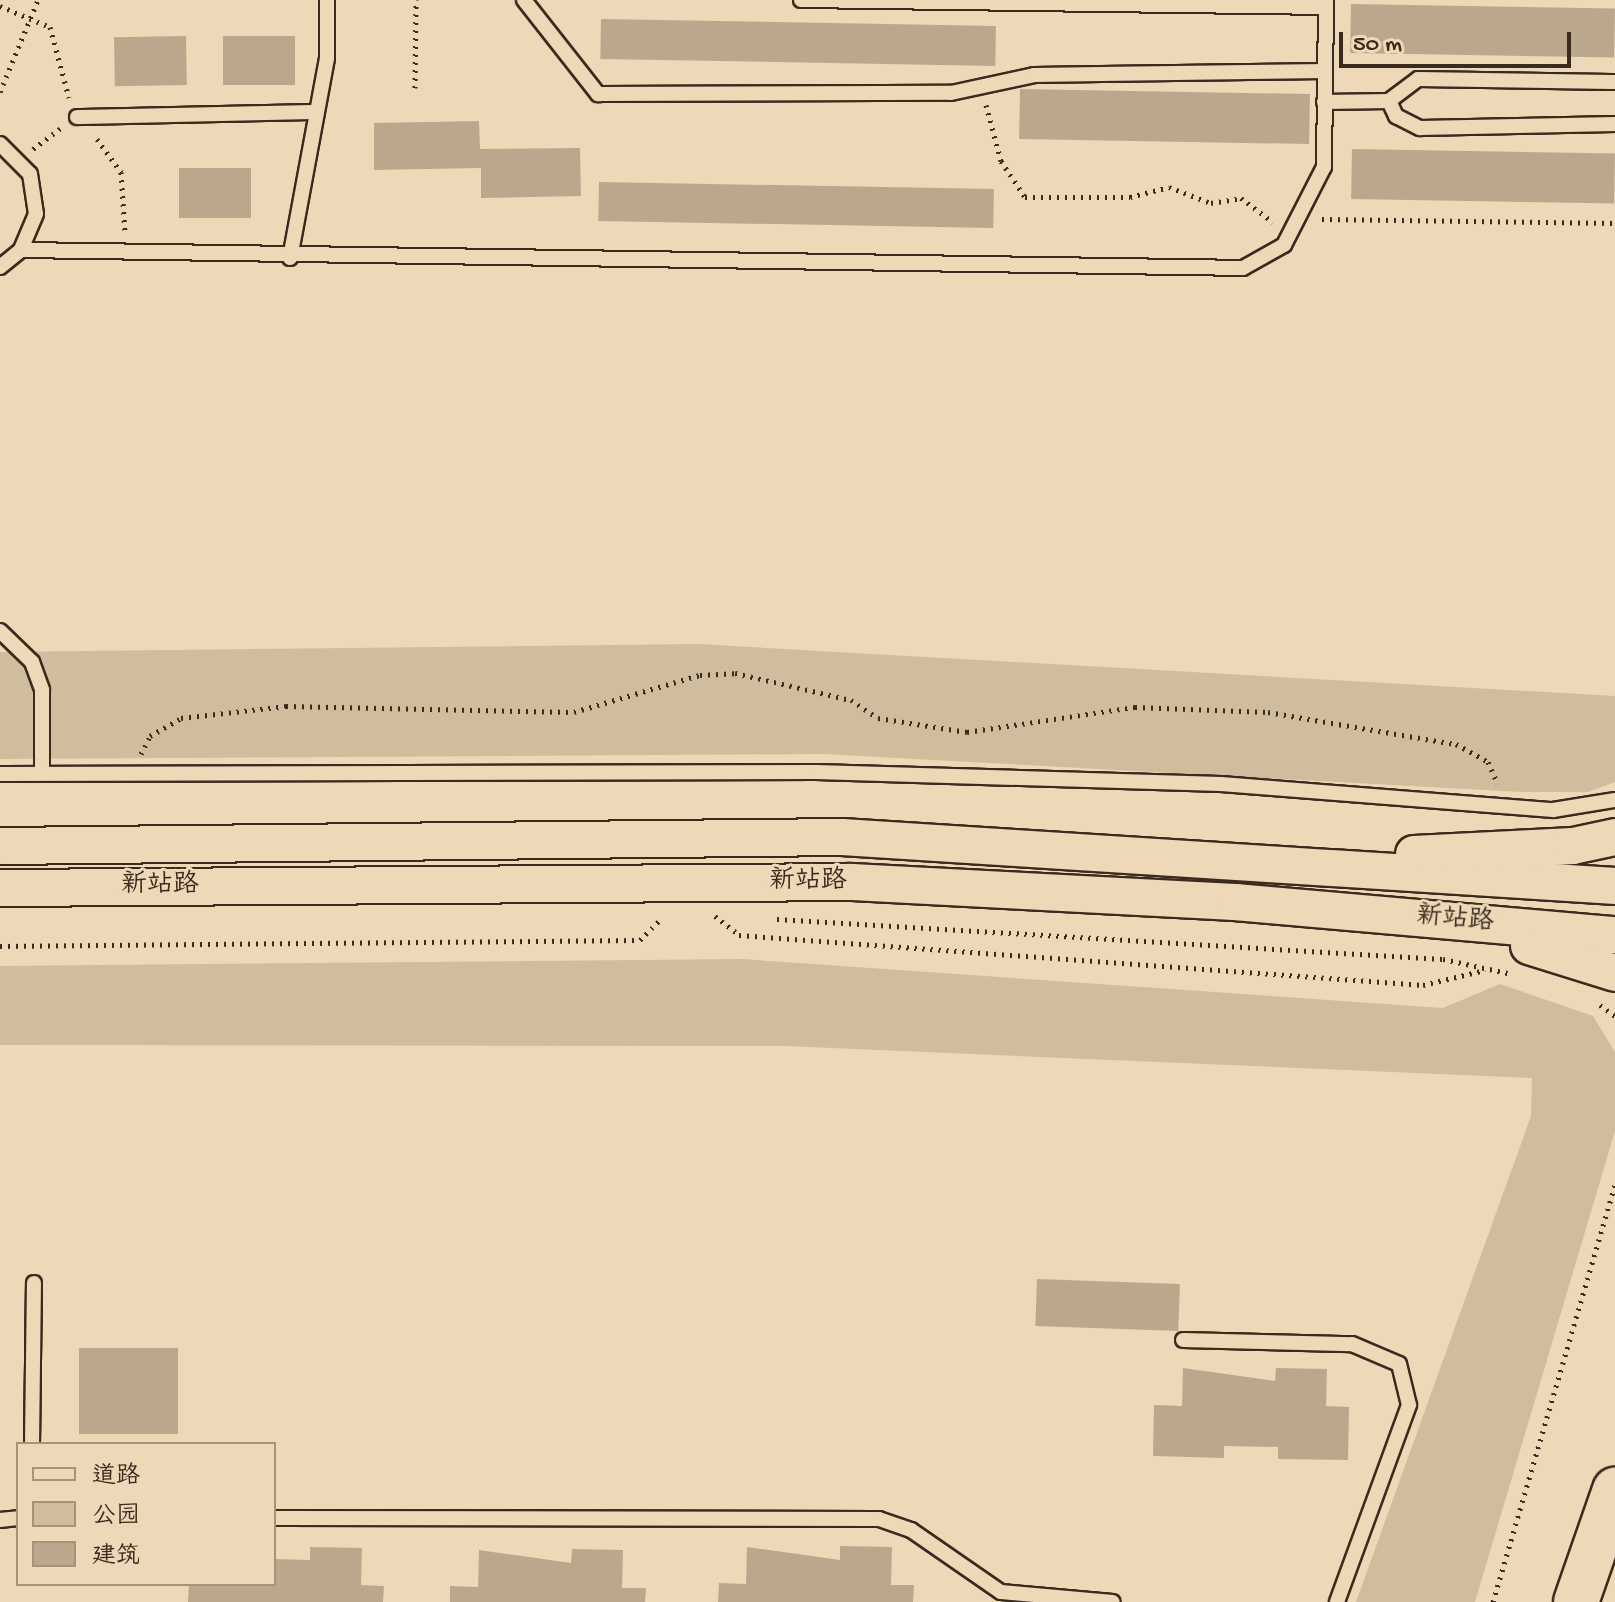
<!DOCTYPE html>
<meta charset="utf-8">
<style>
body{margin:0}
#map{position:relative;width:1615px;height:1602px;overflow:hidden;background:#edd9b7;font-family:"Gochi Hand","LXGW WenKai TC",sans-serif}
div>[style]{position:absolute}
[style*='--x']{left:calc(var(--x)*1px);top:calc(var(--y)*1px);width:calc(var(--w)*1px);rotate:calc(var(--a)*1deg)}
.green>*{inset:0;background:#d0bd9e}
.building>*{inset:0;background:#bba88c;transform-origin:0 0}
.path>*{height:5px;margin-top:-2.5px;transform-origin:0;background:repeating-linear-gradient(90deg,#3b2a1e 0 2px,transparent 0 8px)}
.roads{filter:drop-shadow(2px 0 #3b2a1e) drop-shadow(-2px 0 #3b2a1e) drop-shadow(0 2px #3b2a1e) drop-shadow(0 -2px #3b2a1e)}
.service>*{height:14px;margin:-7px;padding:0 7px;transform-origin:7px;border-radius:7px;background:#edd9b7}
.tertiary>*{height:36px;margin:-18px;padding:0 18px;transform-origin:18px;border-radius:18px;background:#edd9b7}
.trunk>*{height:44px;margin:-22px;padding:0 22px;transform-origin:22px;border-radius:22px;background:#edd9b7}
span{translate:-50% -50%;white-space:nowrap;text-align:center;line-height:1.15;-webkit-text-stroke:6px #edd9b7;paint-order:stroke}
.street-label{font-size:26px;color:#3b2a1e}
.legend{position:absolute;left:16px;top:1442px;width:260px;height:144px;box-sizing:border-box;background:#edd9b7;border:2px solid #a6937a;margin:0;padding:10px 14px;list-style:none;font-size:24px;color:#3b2a1e}
.legend li{display:flex;align-items:center;gap:16px;height:40px}
.legend b{width:40px;border:2px solid #a6937a}
.scale{position:absolute;left:1339px;top:32px;width:232px;height:36px;box-sizing:border-box;border:4px solid #3b2a1e;border-top:0;padding-left:10px;font-size:24px;line-height:28px;white-space:nowrap;color:#3b2a1e;-webkit-text-stroke:6px #edd9b7;paint-order:stroke}
</style>
<div id="map">
<div class="green">
<div style="clip-path:polygon(698px 644px,1615px 696px,1615px 782px,1588px 792px,1520px 792px,824px 754px,0 759px,0 652px)"></div>
<div style="clip-path:polygon(742px 959px,1443px 1008px,1500px 984px,1593px 1016px,1615px 1052px,1615px 1131px,1475px 1602px,1356px 1602px,1531px 1116px,1532px 1078px,785px 1046px,0 1045px,0 966px)"></div>
</div>
<div class="building">
<div style="left:1351px;top:4px;width:264px;height:49px;rotate:1deg"></div>
<div style="left:601px;top:19px;width:395px;height:40px;rotate:1deg"></div>
<div style="left:186px;top:36px;width:49px;height:72px;rotate:89deg"></div>
<div style="left:295px;top:36px;width:49px;height:72px;rotate:90deg"></div>
<div style="left:1020px;top:89px;width:290px;height:50px;rotate:1deg"></div>
<div style="clip-path:polygon(479px 121px,480px 149px,580px 148px,581px 196px,481px 198px,481px 168px,374px 170px,374px 123px)"></div>
<div style="left:1352px;top:149px;width:263px;height:50px;rotate:1deg"></div>
<div style="left:251px;top:168px;width:50px;height:72px;rotate:90deg"></div>
<div style="left:599px;top:182px;width:395px;height:39px;rotate:1deg"></div>
<div style="left:1037px;top:1279px;width:143px;height:47px;rotate:2deg"></div>
<div style="left:79px;top:1348px;width:99px;height:86px"></div>
<div style="clip-path:polygon(1183px 1368px,1275px 1381px,1276px 1368px,1327px 1369px,1326px 1406px,1349px 1407px,1348px 1460px,1278px 1459px,1278px 1447px,1224px 1446px,1224px 1458px,1153px 1456px,1154px 1405px,1182px 1406px)"></div>
<div style="clip-path:polygon(840px 1546px,892px 1547px,891px 1585px,914px 1585px,913px 1602px,718px 1602px,719px 1583px,746px 1584px,747px 1547px,840px 1560px)"></div>
<div style="clip-path:polygon(310px 1547px,362px 1548px,361px 1585px,384px 1586px,383px 1602px,188px 1602px,189px 1584px,274px 1584px,274px 1559px,310px 1560px)"></div>
<div style="clip-path:polygon(572px 1549px,623px 1550px,622px 1588px,646px 1588px,645px 1602px,450px 1602px,450px 1586px,478px 1587px,479px 1550px,571px 1563px)"></div>
</div>
<div class="path">
<div style="--x:0;--y:6;--w:54;--a:22.8"></div>
<div style="--x:50;--y:27;--w:73;--a:75"></div>
<div style="--x:415;--y:88;--w:88;--a:-89.3"></div>
<div style="--x:0;--y:92;--w:100;--a:-67.6"></div>
<div style="--x:986;--y:105;--w:58;--a:75"></div>
<div style="--x:1001;--y:161;--w:43;--a:56.3"></div>
<div style="--x:1025;--y:197;--w:105;--a:0"></div>
<div style="--x:1130;--y:197;--w:40;--a:-14.4"></div>
<div style="--x:1169;--y:187;--w:45;--a:20.9"></div>
<div style="--x:1211;--y:203;--w:30;--a:-9"></div>
<div style="--x:1241;--y:198;--w:40;--a:37"></div>
<div style="--x:97;--y:139;--w:41;--a:54"></div>
<div style="--x:121;--y:172;--w:60;--a:86.2"></div>
<div style="--x:33;--y:149;--w:34;--a:-37"></div>
<div style="--x:1322;--y:219;--w:293;--a:0.8"></div>
<div style="--x:141;--y:754;--w:20;--a:-63"></div>
<div style="--x:150;--y:736;--w:36;--a:-30"></div>
<div style="--x:181;--y:718;--w:106;--a:-6.5"></div>
<div style="--x:286;--y:706;--w:288;--a:1.2"></div>
<div style="--x:574;--y:712;--w:131;--a:-16.4"></div>
<div style="--x:700;--y:675;--w:35;--a:-3"></div>
<div style="--x:735;--y:673;--w:119;--a:13.1"></div>
<div style="--x:851;--y:700;--w:32;--a:34"></div>
<div style="--x:878;--y:718;--w:90;--a:8.9"></div>
<div style="--x:967;--y:732;--w:170;--a:-8.5"></div>
<div style="--x:1135;--y:707;--w:133;--a:2.2"></div>
<div style="--x:1268;--y:712;--w:191;--a:9.7"></div>
<div style="--x:1456;--y:744;--w:37;--a:29"></div>
<div style="--x:1488;--y:762;--w:24;--a:66"></div>
<div style="--x:715;--y:916;--w:31;--a:38"></div>
<div style="--x:739;--y:935;--w:686;--a:4.18"></div>
<div style="--x:1423;--y:985;--w:64;--a:-13.6"></div>
<div style="--x:777;--y:919;--w:667;--a:3.44"></div>
<div style="--x:1443;--y:959;--w:66;--a:12.2"></div>
<div style="--x:0;--y:946;--w:640;--a:-0.54"></div>
<div style="--x:640;--y:940;--w:31;--a:-45"></div>
<div style="--x:1600;--y:1005;--w:19;--a:36"></div>
<div style="--x:1493;--y:1602;--w:435;--a:-73.7"></div>
</div>
<div class="roads">
<div class="service">
<div style="--x:524;--y:0;--w:120;--a:51.8"></div>
<div style="--x:598;--y:94;--w:353;--a:-0.2"></div>
<div style="--x:951;--y:93;--w:85;--a:-12.2"></div>
<div style="--x:1034;--y:75;--w:291;--a:-0.8"></div>
<div style="--x:801;--y:0;--w:525;--a:0.76"></div>
<div style="--x:1615;--y:82;--w:197;--a:-179.1"></div>
<div style="--x:1418;--y:79;--w:36;--a:143"></div>
<div style="--x:1389;--y:101;--w:17;--a:65"></div>
<div style="--x:1396;--y:116;--w:27;--a:27"></div>
<div style="--x:1420;--y:128;--w:195;--a:-1.2"></div>
<div style="--x:1324;--y:102;--w:65;--a:-0.9"></div>
<div style="--x:77;--y:117;--w:240;--a:-1.2"></div>
<div style="--x:0;--y:144;--w:42;--a:45"></div>
<div style="--x:30;--y:174;--w:40;--a:81.5"></div>
<div style="--x:36;--y:214;--w:39;--a:113"></div>
<div style="--x:21;--y:250;--w:27;--a:141"></div>
<div style="--x:21;--y:250;--w:1222;--a:0.84"></div>
<div style="--x:1243;--y:268;--w:47;--a:-29.3"></div>
<div style="--x:1284;--y:245;--w:88;--a:-62.9"></div>
<div style="--x:1324;--y:167;--w:167;--a:-89.3"></div>
<div style="--x:290;--y:258;--w:203;--a:-79.5"></div>
<div style="--x:327;--y:58;--w:58;--a:-90"></div>
<div style="--x:0;--y:631;--w:45;--a:44.1"></div>
<div style="--x:32;--y:662;--w:30;--a:70"></div>
<div style="--x:42;--y:690;--w:83;--a:90"></div>
<div style="--x:0;--y:774;--w:816;--a:-0.14"></div>
<div style="--x:816;--y:772;--w:405;--a:1.7"></div>
<div style="--x:1221;--y:784;--w:333;--a:4.5"></div>
<div style="--x:1553;--y:810;--w:63;--a:-9.2"></div>
<div style="--x:1183;--y:1340;--w:169;--a:1.4"></div>
<div style="--x:1352;--y:1344;--w:51;--a:23.1"></div>
<div style="--x:1399;--y:1364;--w:42;--a:76.3"></div>
<div style="--x:1409;--y:1405;--w:210;--a:110.1"></div>
<div style="--x:32;--y:1444;--w:161;--a:-89.3"></div>
<div style="--x:274;--y:1518;--w:605;--a:0.09"></div>
<div style="--x:879;--y:1519;--w:34;--a:19"></div>
<div style="--x:911;--y:1530;--w:109;--a:34.6"></div>
<div style="--x:1001;--y:1592;--w:112;--a:5.1"></div>
<div style="--x:0;--y:1520;--w:18;--a:-6"></div>
</div>
<div class="tertiary">
<div style="--x:0;--y:846;--w:842;--a:-0.61"></div>
<div style="--x:842;--y:837;--w:775;--a:3.63"></div>
<div style="--x:1414;--y:854;--w:159;--a:-2.9"></div>
<div style="--x:1573;--y:846;--w:43;--a:-12.1"></div>
<div style="--x:0;--y:888;--w:851;--a:-0.4"></div>
<div style="--x:851;--y:882;--w:385;--a:3"></div>
<div style="--x:1235;--y:902;--w:381;--a:5"></div>
<div style="--x:1529;--y:946;--w:90;--a:17.4"></div>
</div>
<div class="trunk">
<div style="--x:1576;--y:1602;--w:119;--a:-70.8"></div>
</div>
</div>
<div class="street-label">
<span style="left:808px;top:883px">新站路</span>
<span style="left:160px;top:887px">新站路</span>
<span style="left:1455px;top:921px;rotate:5deg">新站路</span>
</div>
<ul class="legend">
<li><b style="height:10px;background:#edd9b7"></b>道路</li>
<li><b style="height:22px;background:#d0bd9e"></b>公园</li>
<li><b style="height:22px;background:#bba88c"></b>建筑</li>
</ul>
<div class="scale">50 m</div>
</div>
